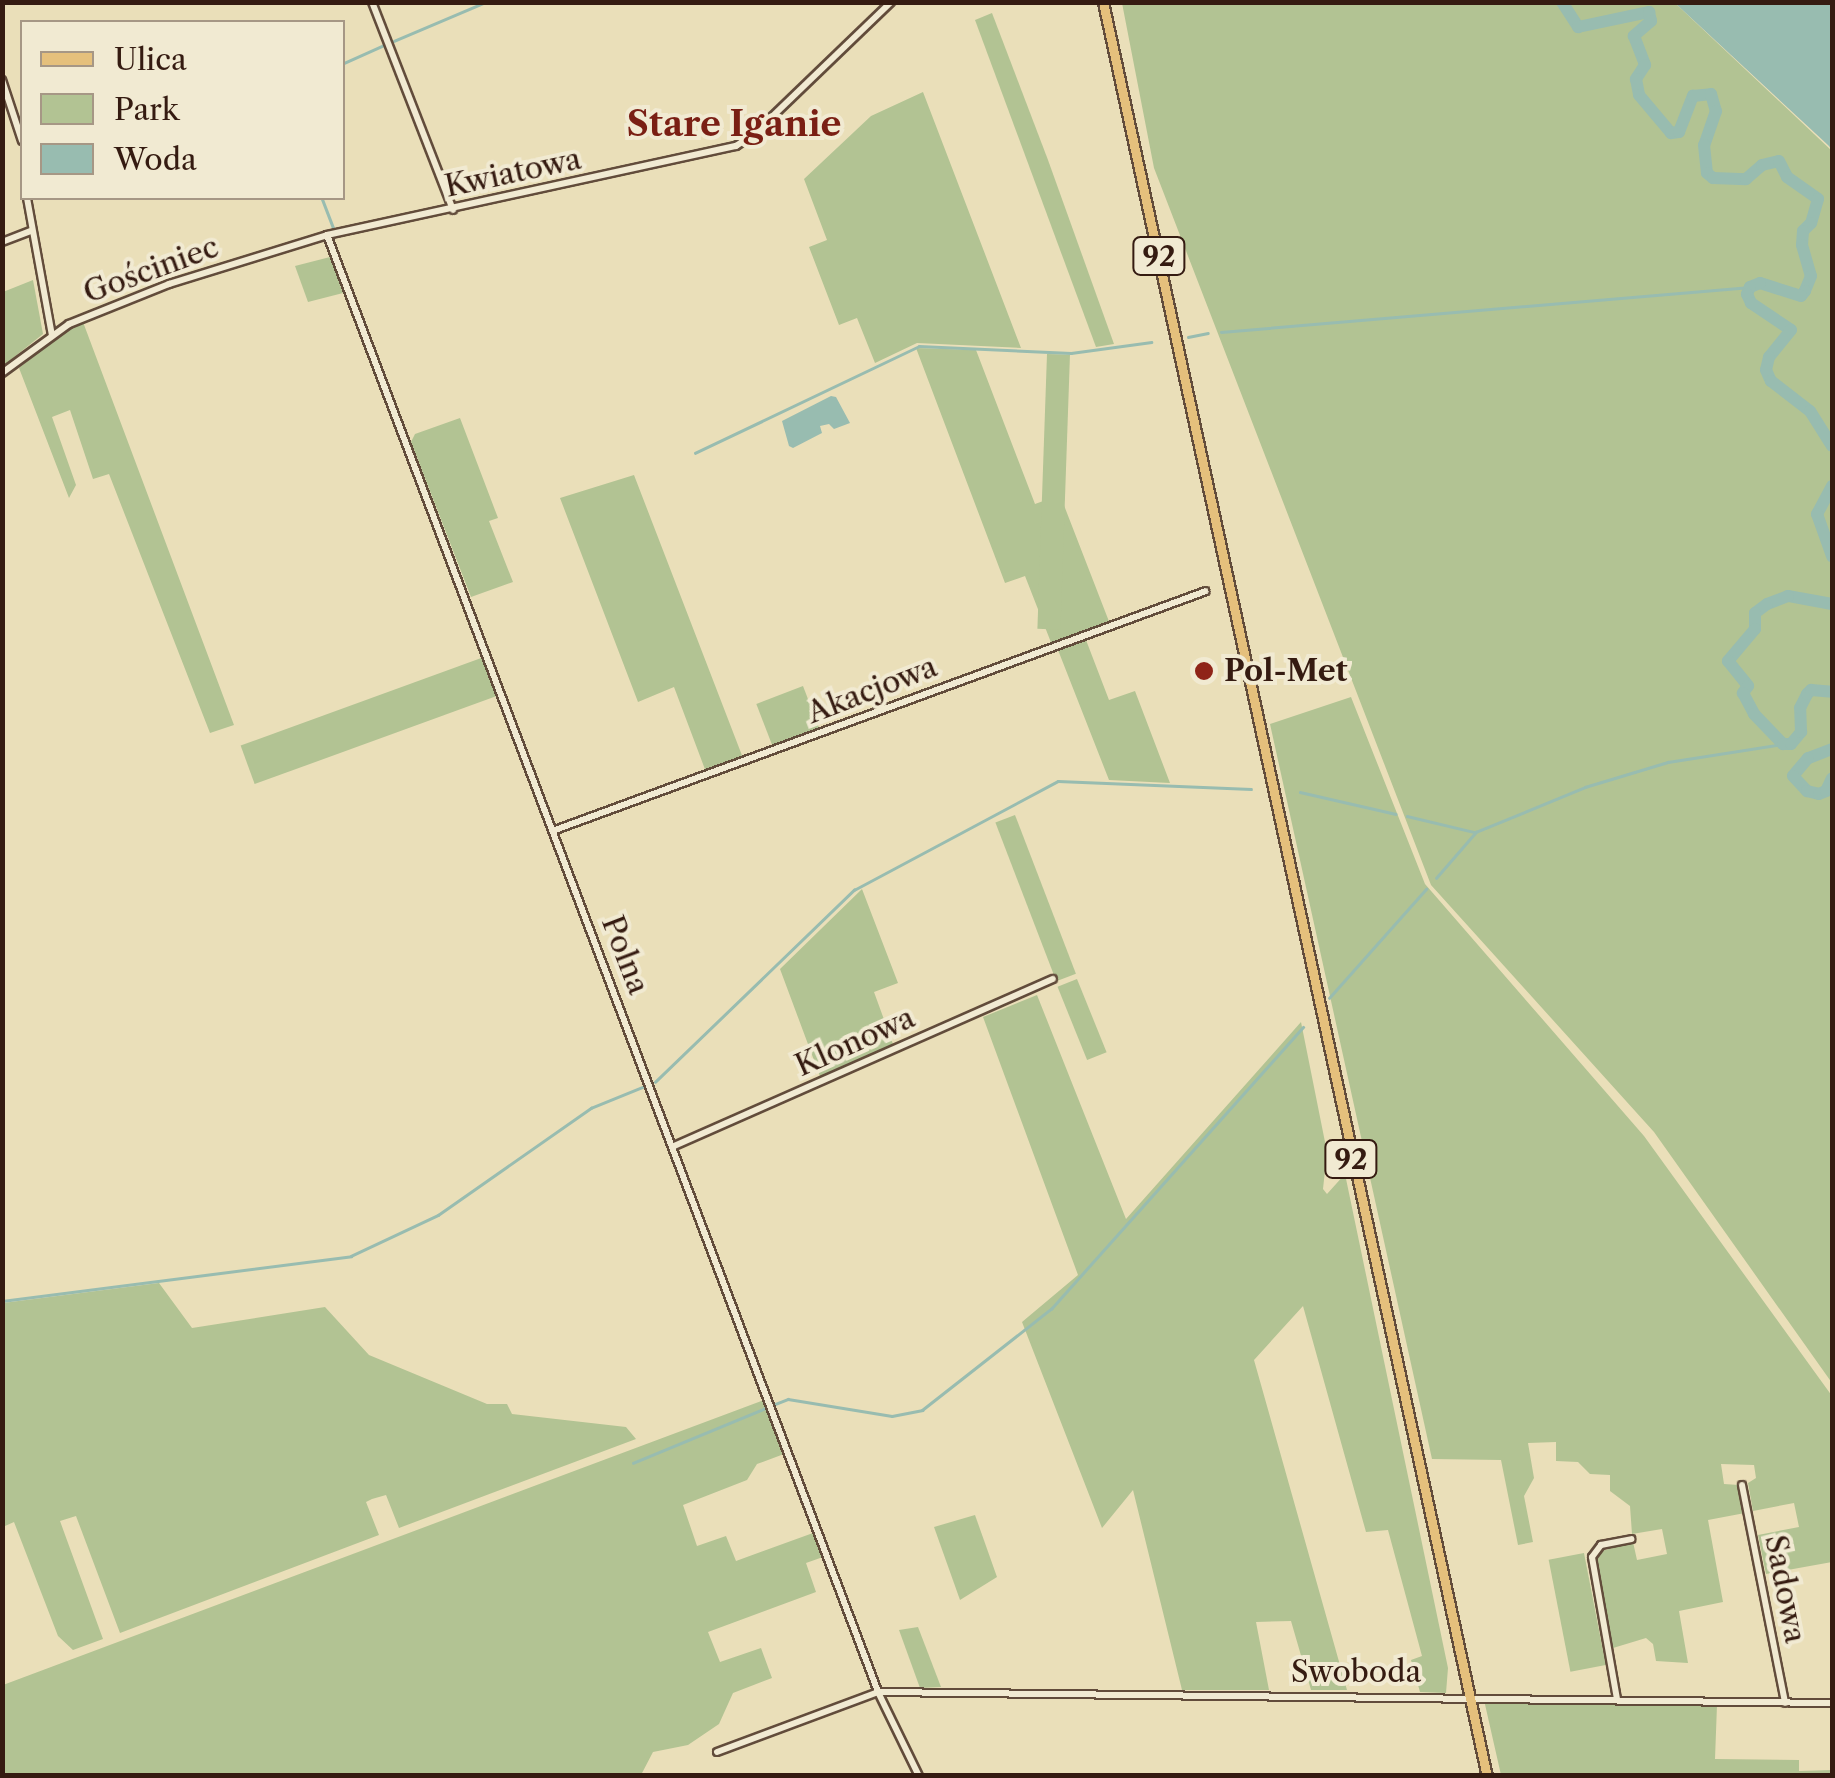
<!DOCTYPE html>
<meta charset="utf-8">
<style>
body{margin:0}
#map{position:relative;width:1835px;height:1778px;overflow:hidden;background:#eadfb9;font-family:"Libre Caslon Text",serif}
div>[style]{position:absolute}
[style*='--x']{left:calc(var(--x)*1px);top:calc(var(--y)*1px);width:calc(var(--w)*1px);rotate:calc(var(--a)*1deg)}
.green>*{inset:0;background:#b2c393;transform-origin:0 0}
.water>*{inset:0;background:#98bcb0}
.stream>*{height:2.5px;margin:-1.25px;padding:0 1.25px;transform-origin:1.25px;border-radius:1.25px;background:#98bcb0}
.river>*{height:12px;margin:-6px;padding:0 6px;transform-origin:6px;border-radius:6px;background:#98bcb0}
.roads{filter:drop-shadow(2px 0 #624c3b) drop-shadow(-2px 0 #624c3b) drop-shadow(0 2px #624c3b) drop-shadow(0 -2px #624c3b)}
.minor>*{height:6px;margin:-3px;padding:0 3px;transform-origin:3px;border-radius:3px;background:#f1ead2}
.primary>*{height:9px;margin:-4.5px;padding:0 4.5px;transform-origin:4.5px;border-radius:4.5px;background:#e5c07c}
.dots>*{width:28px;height:28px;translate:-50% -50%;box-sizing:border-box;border:5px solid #f1ead2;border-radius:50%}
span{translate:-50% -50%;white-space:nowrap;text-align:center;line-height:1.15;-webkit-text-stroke:8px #f1ead2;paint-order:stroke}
.shield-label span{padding:2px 8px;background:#f1ead2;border:2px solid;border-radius:8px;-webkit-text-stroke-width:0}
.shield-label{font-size:28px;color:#351b11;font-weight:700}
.street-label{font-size:30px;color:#351b11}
.poi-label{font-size:30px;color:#351b11;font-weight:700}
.left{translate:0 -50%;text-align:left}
.quarter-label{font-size:35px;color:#7a1f14;font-weight:700}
.frame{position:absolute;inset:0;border:5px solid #351b11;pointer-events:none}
.legend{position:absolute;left:20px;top:20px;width:325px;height:180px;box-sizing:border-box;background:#f1ead2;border:2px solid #a69785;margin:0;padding:12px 18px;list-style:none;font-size:30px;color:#351b11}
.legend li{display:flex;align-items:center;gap:20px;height:50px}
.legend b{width:50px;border:2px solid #a69785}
</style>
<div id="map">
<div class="green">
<div style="clip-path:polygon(1122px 3px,1675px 3px,1832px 151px,1832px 1383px,1654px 1132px,1431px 885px,1154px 168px)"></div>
<div style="clip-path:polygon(992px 13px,1048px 160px,1114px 344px,1096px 347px,975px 20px)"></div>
<div style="clip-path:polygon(923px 92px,1021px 348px,917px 343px,875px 363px,857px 318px,839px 325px,809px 247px,827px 240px,804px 179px,871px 116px)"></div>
<div style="clip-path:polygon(330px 257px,343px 293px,308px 302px,295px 266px)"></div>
<div style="clip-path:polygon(33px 280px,43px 334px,3px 366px,3px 292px)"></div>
<div style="clip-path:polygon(83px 322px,234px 725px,210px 733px,109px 474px,93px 479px,70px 410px,52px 417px,76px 485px,69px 498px,19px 368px,67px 329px)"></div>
<div style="clip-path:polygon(916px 348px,976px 350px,1035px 504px,1060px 495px,1110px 624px,1052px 645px,1025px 576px,1005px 583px)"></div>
<div style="left:1047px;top:354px;width:23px;height:275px;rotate:2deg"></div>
<div style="clip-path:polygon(460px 418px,498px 518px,489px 521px,513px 582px,471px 597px,411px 442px,415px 434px)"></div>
<div style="clip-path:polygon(634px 475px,743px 758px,706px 772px,674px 687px,638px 702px,560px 498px)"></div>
<div style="clip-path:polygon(1086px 640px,1109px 700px,1135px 691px,1170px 783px,1109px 780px,1058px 650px)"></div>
<div style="left:484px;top:657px;width:41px;height:259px;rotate:70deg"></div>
<div style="left:803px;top:686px;width:47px;height:50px;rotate:69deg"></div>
<div style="clip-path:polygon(1351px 697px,1425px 884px,1644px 1136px,1832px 1396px,1832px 1562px,1766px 1574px,1758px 1535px,1799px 1527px,1794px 1503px,1753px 1511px,1748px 1483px,1756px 1478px,1754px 1465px,1721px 1464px,1724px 1484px,1739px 1485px,1745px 1513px,1708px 1520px,1723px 1602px,1679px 1611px,1688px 1663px,1656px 1661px,1653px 1644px,1646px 1638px,1613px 1648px,1595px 1553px,1633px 1542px,1637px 1560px,1667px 1554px,1662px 1529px,1632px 1534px,1630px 1506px,1610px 1491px,1610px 1475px,1590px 1474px,1578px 1462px,1556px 1461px,1556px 1442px,1528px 1443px,1534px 1478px,1524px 1496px,1533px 1542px,1518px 1545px,1501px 1460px,1432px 1459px,1270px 724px)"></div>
<div style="left:1015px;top:815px;width:170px;height:21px;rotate:69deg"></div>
<div style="clip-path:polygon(862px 889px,898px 983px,874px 992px,894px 1047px,821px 1079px,780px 969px)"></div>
<div style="left:1077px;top:979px;width:79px;height:21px;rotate:68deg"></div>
<div style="clip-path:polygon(1037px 995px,1126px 1219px,1301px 1022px,1327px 1152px,1323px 1189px,1327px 1194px,1345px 1174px,1448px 1668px,1446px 1693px,1420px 1692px,1411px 1660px,1422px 1656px,1388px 1530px,1366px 1532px,1303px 1306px,1254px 1360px,1347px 1690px,1311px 1690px,1291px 1621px,1256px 1622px,1269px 1690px,1182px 1690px,1133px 1490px,1102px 1528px,1022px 1322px,1078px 1275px,983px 1017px)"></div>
<div style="clip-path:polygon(159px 1283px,192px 1328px,325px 1307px,369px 1355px,487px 1404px,507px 1404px,512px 1414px,626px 1427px,636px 1439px,399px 1528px,386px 1495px,372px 1499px,366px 1502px,379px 1535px,120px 1633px,76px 1516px,60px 1521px,103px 1639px,73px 1650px,58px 1636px,14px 1522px,5px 1526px,3px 1520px,3px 1303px)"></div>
<div style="clip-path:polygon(764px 1400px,784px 1454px,757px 1464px,747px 1480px,683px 1505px,697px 1546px,726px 1536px,736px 1561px,813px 1533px,823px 1557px,806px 1563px,816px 1592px,708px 1632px,720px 1662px,761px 1648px,772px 1678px,733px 1693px,719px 1724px,688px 1745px,653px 1752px,641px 1775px,3px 1775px,3px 1685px)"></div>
<div style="clip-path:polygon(975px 1515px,997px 1577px,960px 1600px,934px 1527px)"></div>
<div style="left:1584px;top:1553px;width:114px;height:36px;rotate:79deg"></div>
<div style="clip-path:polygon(918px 1627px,941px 1687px,920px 1688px,899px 1630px)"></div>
<div style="clip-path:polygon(1484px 1700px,1717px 1705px,1715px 1759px,1799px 1760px,1799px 1771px,1832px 1770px,1832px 1775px,1501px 1775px)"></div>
</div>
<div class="water">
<div style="clip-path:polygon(1675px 3px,1832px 3px,1832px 151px,1829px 146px)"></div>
<div style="clip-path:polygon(831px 396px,836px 397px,850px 423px,834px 429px,829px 424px,820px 426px,822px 433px,793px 448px,789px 446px,782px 421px)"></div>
</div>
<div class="stream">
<div style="--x:394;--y:41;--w:100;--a:-23"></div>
<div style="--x:342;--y:64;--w:46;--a:-24.3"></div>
<div style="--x:322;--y:198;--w:33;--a:69"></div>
<div style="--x:1221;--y:332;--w:531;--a:-4.86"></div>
<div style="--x:1188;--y:337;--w:20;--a:-11"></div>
<div style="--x:695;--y:453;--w:248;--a:-25.5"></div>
<div style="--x:919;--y:346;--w:152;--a:2.6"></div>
<div style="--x:1071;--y:353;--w:81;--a:-7.8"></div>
<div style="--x:1300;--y:792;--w:98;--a:12.9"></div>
<div style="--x:1407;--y:816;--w:69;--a:13.4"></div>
<div style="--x:1436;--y:878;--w:61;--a:-49"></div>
<div style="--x:1476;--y:832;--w:118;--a:-22.4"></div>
<div style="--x:1585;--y:787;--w:87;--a:-16.8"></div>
<div style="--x:1668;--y:762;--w:116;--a:-8.9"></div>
<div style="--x:1329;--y:998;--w:146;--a:-48.3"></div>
<div style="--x:655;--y:1082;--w:277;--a:-44"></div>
<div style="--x:854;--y:890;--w:231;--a:-28.1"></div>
<div style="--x:1058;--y:781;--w:193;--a:2.4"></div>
<div style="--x:2;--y:1301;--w:352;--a:-7.3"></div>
<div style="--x:351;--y:1256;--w:96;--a:-25.2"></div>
<div style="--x:438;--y:1215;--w:187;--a:-35"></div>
<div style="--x:591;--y:1108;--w:58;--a:-22.2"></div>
<div style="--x:773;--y:1405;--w:16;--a:-22"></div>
<div style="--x:788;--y:1399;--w:105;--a:9.3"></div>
<div style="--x:892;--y:1416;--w:31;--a:-11"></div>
<div style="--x:922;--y:1410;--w:164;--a:-38.1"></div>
<div style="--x:1051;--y:1309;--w:378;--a:-48.2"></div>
<div style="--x:633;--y:1463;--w:144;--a:-22.5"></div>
</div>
<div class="river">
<div style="--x:1562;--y:2;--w:30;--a:57"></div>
<div style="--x:1578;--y:27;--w:73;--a:-11.9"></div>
<div style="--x:1649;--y:12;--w:9;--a:77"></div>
<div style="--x:1651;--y:21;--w:23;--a:139"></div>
<div style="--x:1634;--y:36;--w:31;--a:69"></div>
<div style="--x:1645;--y:65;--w:17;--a:123"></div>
<div style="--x:1636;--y:79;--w:16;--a:79"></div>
<div style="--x:1639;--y:95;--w:50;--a:49.9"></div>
<div style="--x:1671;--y:133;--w:8;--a:-7"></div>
<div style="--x:1679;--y:132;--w:39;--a:-69"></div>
<div style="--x:1693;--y:96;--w:18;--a:-6"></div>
<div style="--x:1711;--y:94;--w:18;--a:74"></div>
<div style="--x:1716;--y:111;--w:36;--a:109"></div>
<div style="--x:1704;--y:145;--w:28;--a:84"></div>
<div style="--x:1707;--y:173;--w:8;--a:40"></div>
<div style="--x:1713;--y:178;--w:33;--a:2"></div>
<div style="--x:1746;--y:179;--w:21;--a:-41"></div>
<div style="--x:1762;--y:165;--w:17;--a:-13"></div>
<div style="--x:1779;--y:161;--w:18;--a:63"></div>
<div style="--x:1787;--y:177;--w:38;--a:35"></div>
<div style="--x:1818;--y:199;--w:25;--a:106"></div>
<div style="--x:1811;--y:223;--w:11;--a:135"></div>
<div style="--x:1803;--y:231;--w:14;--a:94"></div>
<div style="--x:1802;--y:245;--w:32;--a:74"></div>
<div style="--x:1811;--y:276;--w:16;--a:112"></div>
<div style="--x:1805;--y:291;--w:6;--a:129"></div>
<div style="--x:1801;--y:296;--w:43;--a:-162.4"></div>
<div style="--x:1760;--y:283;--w:11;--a:158"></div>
<div style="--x:1750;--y:287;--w:8;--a:113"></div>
<div style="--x:1747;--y:294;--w:10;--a:66"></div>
<div style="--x:1751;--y:303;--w:48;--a:34"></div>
<div style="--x:1791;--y:330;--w:35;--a:129"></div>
<div style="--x:1769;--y:357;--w:13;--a:103"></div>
<div style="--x:1766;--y:370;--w:12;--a:66"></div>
<div style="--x:1771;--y:381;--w:49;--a:37.6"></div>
<div style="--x:1810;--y:411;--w:41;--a:57.8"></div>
<div style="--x:1832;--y:486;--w:32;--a:118"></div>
<div style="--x:1817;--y:514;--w:45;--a:70.3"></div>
<div style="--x:1832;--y:604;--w:45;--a:-169.7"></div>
<div style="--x:1788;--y:596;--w:22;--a:159"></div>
<div style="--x:1767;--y:604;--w:15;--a:143"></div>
<div style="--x:1755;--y:613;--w:16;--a:90"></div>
<div style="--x:1755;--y:629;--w:42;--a:130.2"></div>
<div style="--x:1728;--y:661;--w:32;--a:51"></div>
<div style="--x:1748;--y:686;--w:9;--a:126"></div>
<div style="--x:1743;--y:693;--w:24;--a:62"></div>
<div style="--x:1754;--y:714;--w:42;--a:46"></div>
<div style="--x:1783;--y:744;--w:8;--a:0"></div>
<div style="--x:1791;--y:744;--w:16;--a:-50"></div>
<div style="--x:1801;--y:732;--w:24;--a:-92"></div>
<div style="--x:1800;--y:708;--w:16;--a:-63"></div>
<div style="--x:1807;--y:694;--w:6;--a:-45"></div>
<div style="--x:1811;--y:690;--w:21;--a:5"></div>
<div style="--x:1832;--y:749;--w:26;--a:159"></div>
<div style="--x:1808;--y:758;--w:23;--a:130"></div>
<div style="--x:1793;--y:776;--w:21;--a:47"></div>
<div style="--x:1807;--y:791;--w:12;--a:14"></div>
<div style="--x:1819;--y:794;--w:8;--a:-23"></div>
<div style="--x:1826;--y:791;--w:14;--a:-65"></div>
</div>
<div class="roads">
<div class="minor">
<div style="--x:372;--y:2;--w:223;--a:68.7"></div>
<div style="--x:2;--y:80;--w:64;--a:71.8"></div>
<div style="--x:27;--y:198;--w:139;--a:79.7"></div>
<div style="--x:327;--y:235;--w:1558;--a:69.28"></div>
<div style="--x:878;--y:1692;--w:93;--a:64"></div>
<div style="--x:2;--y:242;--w:31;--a:-21"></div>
<div style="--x:2;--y:373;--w:83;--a:-36.2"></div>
<div style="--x:69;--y:324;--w:108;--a:-21.8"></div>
<div style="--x:169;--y:284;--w:165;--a:-17.2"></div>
<div style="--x:327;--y:235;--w:419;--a:-12.3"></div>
<div style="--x:736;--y:146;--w:22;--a:-34"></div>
<div style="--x:754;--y:134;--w:190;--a:-43.9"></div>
<div style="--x:555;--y:830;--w:693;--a:-20.16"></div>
<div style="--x:674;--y:1146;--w:414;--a:-23.8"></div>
<div style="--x:1742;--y:1485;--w:222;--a:78.8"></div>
<div style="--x:1617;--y:1699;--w:144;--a:-100"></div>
<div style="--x:1592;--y:1557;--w:15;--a:-53"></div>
<div style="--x:1601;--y:1545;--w:31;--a:-11"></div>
<div style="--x:717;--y:1752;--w:172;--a:-20.4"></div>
<div style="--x:878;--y:1692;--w:954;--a:0.66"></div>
</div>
<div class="primary">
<div style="--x:1103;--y:2;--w:1815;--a:77.79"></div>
</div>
</div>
<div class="dots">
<div style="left:1204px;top:671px;background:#8f2418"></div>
</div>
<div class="shield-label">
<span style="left:1159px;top:256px">92</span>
<span style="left:1351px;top:1159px">92</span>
</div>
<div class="street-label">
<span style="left:513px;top:173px;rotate:-12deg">Kwiatowa</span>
<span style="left:151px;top:270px;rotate:-20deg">Gościniec</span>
<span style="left:872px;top:690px;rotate:-21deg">Akacjowa</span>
<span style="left:625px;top:955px;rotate:69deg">Polna</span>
<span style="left:855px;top:1042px;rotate:-24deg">Klonowa</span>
<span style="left:1785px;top:1589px;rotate:79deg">Sadowa</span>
<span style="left:1356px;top:1672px">Swoboda</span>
</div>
<div class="poi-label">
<span class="left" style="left:1224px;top:671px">Pol-Met</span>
</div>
<div class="quarter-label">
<span style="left:734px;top:124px">Stare Iganie</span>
</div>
<div class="frame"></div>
<ul class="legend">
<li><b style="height:12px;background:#e5c07c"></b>Ulica</li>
<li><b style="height:28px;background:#b2c393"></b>Park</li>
<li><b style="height:28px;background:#98bcb0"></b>Woda</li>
</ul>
</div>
